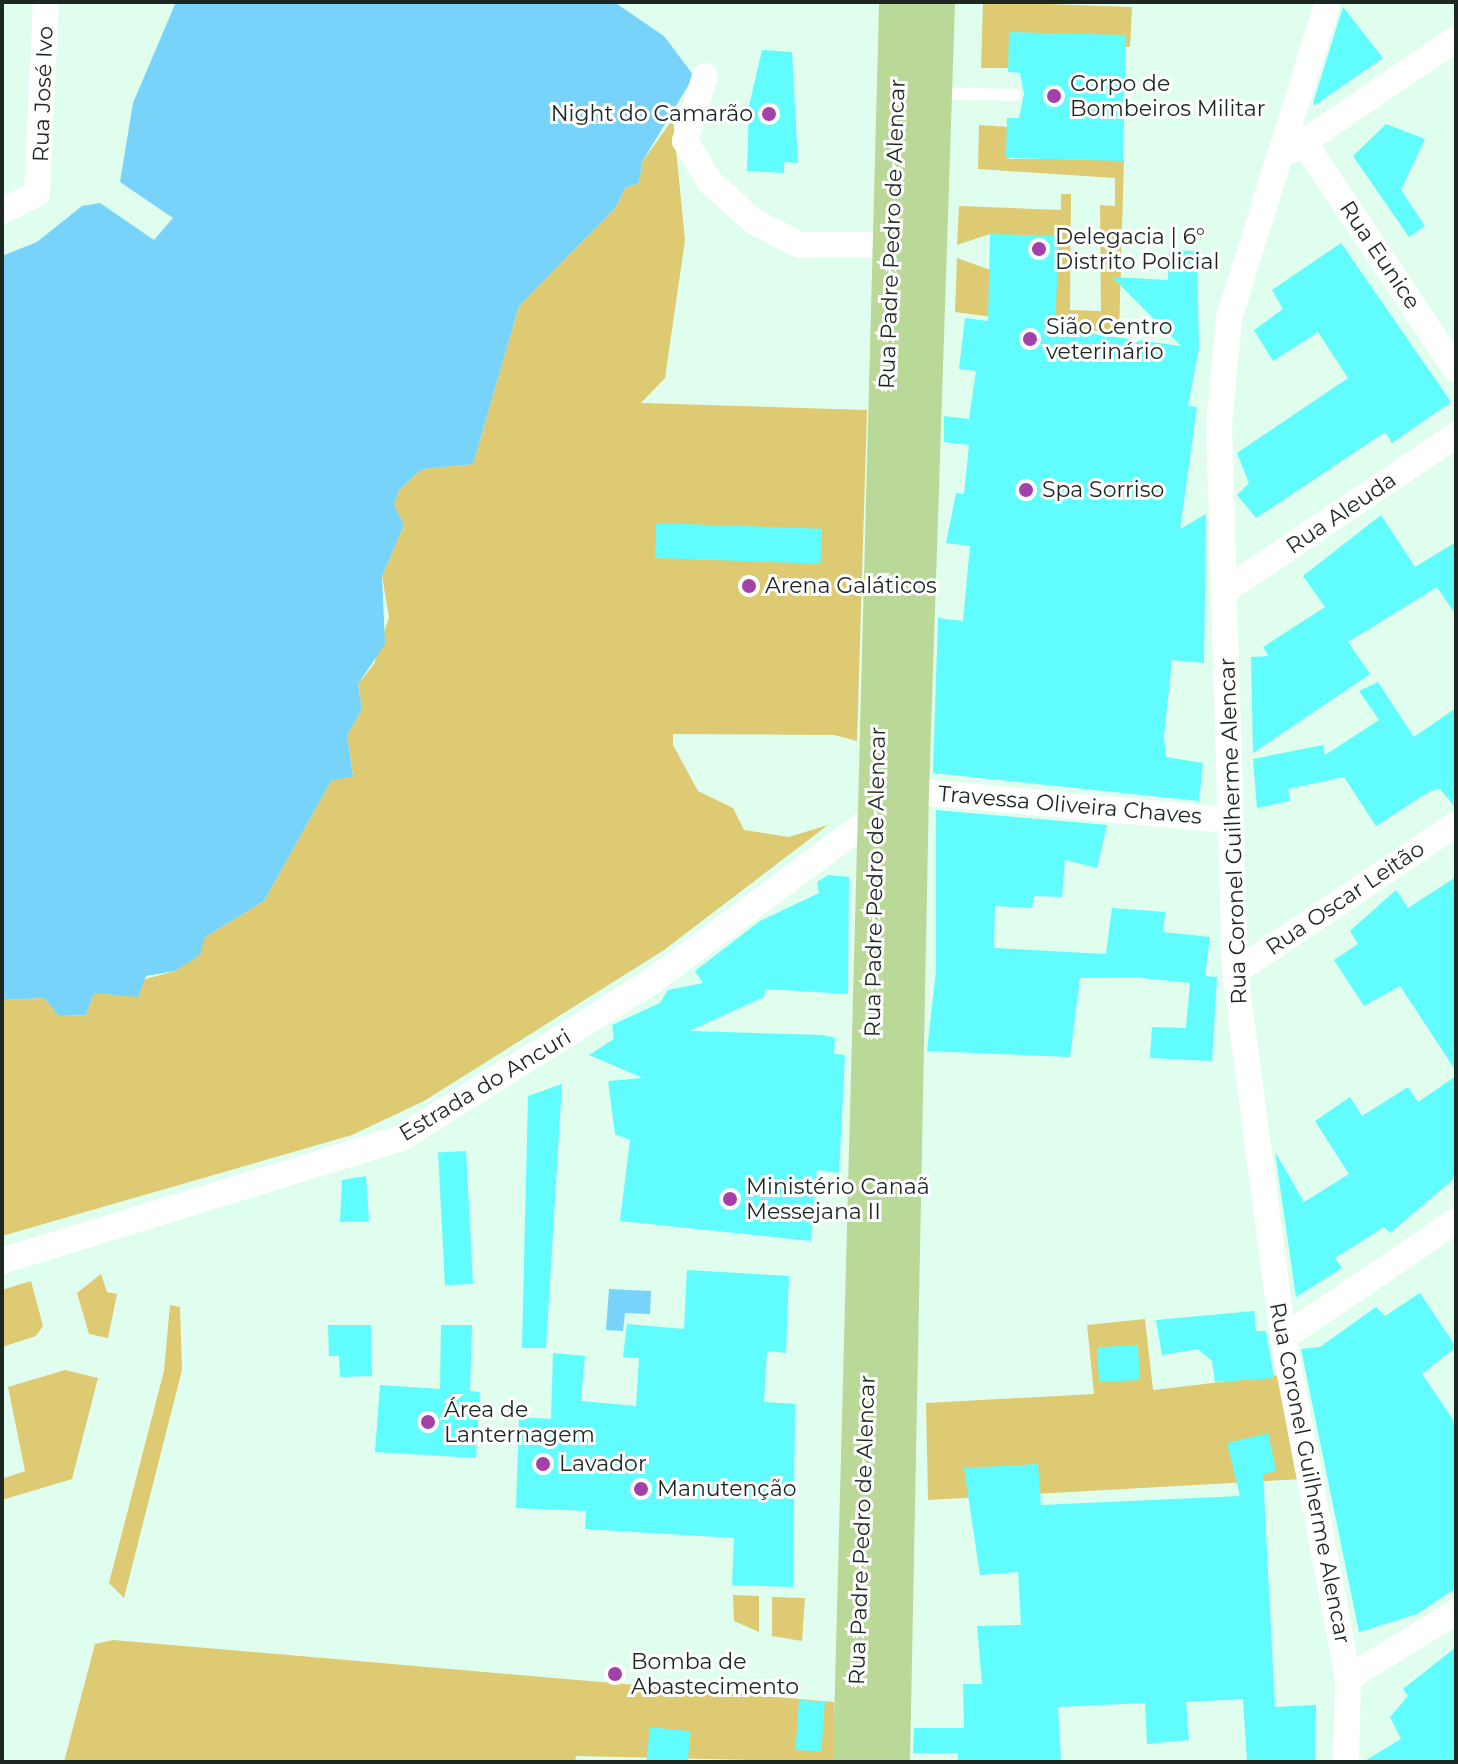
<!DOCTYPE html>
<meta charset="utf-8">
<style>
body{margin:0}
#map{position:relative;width:1458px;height:1764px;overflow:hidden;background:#e0feee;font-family:Montserrat,sans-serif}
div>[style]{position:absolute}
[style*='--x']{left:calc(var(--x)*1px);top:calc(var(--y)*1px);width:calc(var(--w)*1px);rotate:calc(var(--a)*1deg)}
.green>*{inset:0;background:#ddca72}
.water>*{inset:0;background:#77d3fa}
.building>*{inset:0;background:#61fcfd;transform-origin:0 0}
.service>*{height:12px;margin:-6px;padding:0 6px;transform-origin:6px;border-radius:6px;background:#fff}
.minor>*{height:26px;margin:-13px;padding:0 13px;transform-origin:13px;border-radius:13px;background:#fff}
.primary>*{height:40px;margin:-20px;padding:0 20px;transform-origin:20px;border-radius:20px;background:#bad898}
.dots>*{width:22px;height:22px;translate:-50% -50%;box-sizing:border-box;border:4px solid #fff;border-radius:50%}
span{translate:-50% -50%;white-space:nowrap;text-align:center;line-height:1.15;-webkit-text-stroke:6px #fff;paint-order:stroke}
.poi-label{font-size:22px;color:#1d2722}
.left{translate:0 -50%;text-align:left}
.right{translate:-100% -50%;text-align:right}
.street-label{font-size:22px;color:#1d2722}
.frame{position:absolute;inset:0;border:4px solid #1d2722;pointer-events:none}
</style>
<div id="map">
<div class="green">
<div style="clip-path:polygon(983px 2px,1132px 7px,1130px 47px,1011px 45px,1010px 68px,981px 68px)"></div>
<div style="clip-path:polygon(673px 119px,685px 240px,665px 378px,641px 403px,867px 410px,857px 741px,834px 735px,673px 734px,673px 745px,698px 791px,733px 808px,744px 830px,789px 837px,828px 825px,664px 950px,424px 1101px,352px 1135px,2px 1236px,2px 1000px,44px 998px,59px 1016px,86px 1015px,94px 993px,175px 971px,205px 937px,264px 901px,331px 781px,353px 775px,347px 736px,362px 709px,358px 684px,374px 664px,389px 617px,382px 576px,404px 525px,394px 505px,399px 490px,422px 469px,473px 464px,519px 306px,616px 207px,625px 188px,639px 183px,642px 162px)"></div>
<div style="clip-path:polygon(979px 125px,1008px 127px,1009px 159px,1124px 159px,1119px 334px,955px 312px,957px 258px,1029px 284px,990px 234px,957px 245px,959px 206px,1061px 210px,1061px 194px,1071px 194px,1070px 310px,1101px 311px,1100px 205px,1115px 206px,1115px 178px,978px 169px)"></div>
<div style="clip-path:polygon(101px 1274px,107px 1292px,117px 1294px,108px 1338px,89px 1334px,77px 1293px)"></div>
<div style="clip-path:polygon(31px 1281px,43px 1326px,36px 1336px,2px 1347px,2px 1290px)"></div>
<div style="clip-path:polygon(170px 1305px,180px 1307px,182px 1370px,124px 1598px,109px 1583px,164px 1371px)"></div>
<div style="clip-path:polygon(1145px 1319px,1153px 1390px,1281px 1375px,1303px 1479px,928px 1500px,926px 1403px,1094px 1394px,1087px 1325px)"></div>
<div style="clip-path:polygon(65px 1370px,98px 1378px,72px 1479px,2px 1500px,2px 1479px,25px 1471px,8px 1387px)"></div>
<div style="clip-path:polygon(733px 1595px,759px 1596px,759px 1632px,734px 1621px)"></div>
<div style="clip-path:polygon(772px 1597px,805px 1598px,802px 1641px,772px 1636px)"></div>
<div style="clip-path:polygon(113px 1640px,834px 1702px,835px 1762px,576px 1756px,575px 1762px,64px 1762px,95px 1644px)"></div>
</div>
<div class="water">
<div style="clip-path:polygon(176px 2px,614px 2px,664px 36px,694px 76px,642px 162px,639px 183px,625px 188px,616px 207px,519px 306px,473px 464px,422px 469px,399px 490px,394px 505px,404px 525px,382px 576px,385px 644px,358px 684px,362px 709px,347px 736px,353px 776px,331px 781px,264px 901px,205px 937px,200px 955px,175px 971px,146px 976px,138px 997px,94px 993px,86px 1015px,59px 1016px,44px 998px,2px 1000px,2px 256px,37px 242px,82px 206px,100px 203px,154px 240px,173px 218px,120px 182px,133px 103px)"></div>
<div style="clip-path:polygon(609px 1289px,651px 1291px,650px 1314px,625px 1313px,623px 1331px,606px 1330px)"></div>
</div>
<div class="building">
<div style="clip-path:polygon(1343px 7px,1383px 58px,1315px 105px,1313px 103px)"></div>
<div style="clip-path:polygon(1009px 32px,1126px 35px,1123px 161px,1006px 158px,1007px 118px,1019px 118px,1024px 94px,1020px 73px,1008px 72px)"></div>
<div style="clip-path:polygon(762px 50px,792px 52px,798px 163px,784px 162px,784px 173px,747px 171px,749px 106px)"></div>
<div style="clip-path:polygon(1386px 124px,1425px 139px,1401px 190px,1425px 226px,1409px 237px,1353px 156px)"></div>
<div style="clip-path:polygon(990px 234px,1059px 236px,1055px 329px,1181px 346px,1112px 277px,1168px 280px,1169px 250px,1197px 251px,1199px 348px,1188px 406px,1197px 407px,1180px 529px,1206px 514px,1204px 663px,1172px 660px,1164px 736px,1166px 757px,1203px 763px,1199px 801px,933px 773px,938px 618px,963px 621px,970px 546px,946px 543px,956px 493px,964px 494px,969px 445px,944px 442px,944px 416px,969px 419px,976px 371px,959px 369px,965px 318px,988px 321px)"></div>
<div style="clip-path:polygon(1341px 243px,1451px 402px,1392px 443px,1385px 432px,1256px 518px,1237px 495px,1249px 483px,1237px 453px,1348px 378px,1318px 332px,1273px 361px,1254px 330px,1283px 309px,1272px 290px)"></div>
<div style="clip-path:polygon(1381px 515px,1415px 567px,1456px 542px,1456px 615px,1437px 587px,1348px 642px,1370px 674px,1253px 753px,1251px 657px,1269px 656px,1263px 647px,1325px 607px,1303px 576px)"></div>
<div style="left:656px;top:523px;width:166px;height:35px;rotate:2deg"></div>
<div style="clip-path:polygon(1378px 682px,1414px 737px,1456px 708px,1456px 808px,1440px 789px,1430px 791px,1376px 826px,1344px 777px,1288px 789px,1290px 801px,1257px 808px,1253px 759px,1323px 745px,1325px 755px,1379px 720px,1359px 691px)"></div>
<div style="clip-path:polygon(936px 810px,1107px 825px,1097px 868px,1065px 860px,1062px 897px,1034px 896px,1032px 908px,995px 906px,994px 948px,1106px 954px,1112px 908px,1165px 912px,1163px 932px,1210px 937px,1205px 976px,1217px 977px,1212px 1061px,1150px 1058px,1152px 1027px,1186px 1028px,1190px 983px,1132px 977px,1080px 978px,1070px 1057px,927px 1051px,936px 971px)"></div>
<div style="clip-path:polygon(828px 875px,849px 877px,848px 994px,766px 989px,764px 997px,689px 1031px,823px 1035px,835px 1038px,834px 1054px,845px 1055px,839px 1173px,817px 1170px,811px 1241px,620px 1221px,630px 1140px,615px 1134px,608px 1081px,643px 1078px,589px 1055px,614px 1039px,612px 1025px,660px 1003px,668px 990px,703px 983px,695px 971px,760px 921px,819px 893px,817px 882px)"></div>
<div style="clip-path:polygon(1456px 877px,1456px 1071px,1400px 986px,1364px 1006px,1334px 960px,1358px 944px,1350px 931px,1396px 890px,1408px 908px)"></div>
<div style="clip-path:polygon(1456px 1076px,1456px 1177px,1390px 1233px,1384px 1227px,1335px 1258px,1342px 1268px,1296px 1297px,1275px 1152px,1304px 1202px,1349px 1174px,1315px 1121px,1350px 1097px,1362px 1116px,1408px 1087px,1418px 1102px)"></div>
<div style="clip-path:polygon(562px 1084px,546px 1348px,522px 1348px,528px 1096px)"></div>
<div style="left:466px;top:1151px;width:133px;height:28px;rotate:87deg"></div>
<div style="clip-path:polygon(366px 1176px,369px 1221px,340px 1222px,342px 1180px)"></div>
<div style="clip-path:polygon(687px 1270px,789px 1276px,786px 1353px,767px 1351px,764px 1402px,795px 1404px,793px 1587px,732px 1585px,734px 1538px,585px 1529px,586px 1511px,516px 1508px,519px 1417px,551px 1419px,553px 1353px,585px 1356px,581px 1401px,636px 1406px,639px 1358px,623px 1357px,627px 1324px,684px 1329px)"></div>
<div style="clip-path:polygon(1420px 1293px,1456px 1347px,1422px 1374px,1456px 1424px,1456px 1588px,1417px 1614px,1359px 1632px,1301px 1349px,1320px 1347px,1376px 1307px,1385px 1316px)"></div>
<div style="clip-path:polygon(1254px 1311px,1256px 1331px,1266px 1331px,1274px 1378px,1215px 1382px,1212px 1361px,1198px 1349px,1162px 1355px,1156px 1320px)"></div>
<div style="clip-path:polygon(328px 1325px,371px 1325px,372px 1376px,340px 1377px,339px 1356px,329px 1356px)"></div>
<div style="clip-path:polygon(441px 1325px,472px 1325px,470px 1391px,480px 1392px,476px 1458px,375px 1452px,380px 1385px,440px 1389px)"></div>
<div style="left:1138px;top:1345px;width:35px;height:41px;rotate:87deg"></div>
<div style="clip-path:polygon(1268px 1433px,1276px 1471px,1263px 1474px,1275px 1707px,1316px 1705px,1315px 1762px,1247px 1762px,1243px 1699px,1186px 1702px,1189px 1740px,1147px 1744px,1145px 1703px,1058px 1707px,1061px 1762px,958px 1762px,958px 1753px,913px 1753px,914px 1728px,964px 1728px,963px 1684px,982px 1684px,977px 1626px,1021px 1625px,1018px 1572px,980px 1575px,964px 1468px,1038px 1464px,1041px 1505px,1240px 1496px,1227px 1443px)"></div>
<div style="clip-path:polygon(1456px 1647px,1456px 1762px,1363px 1762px,1401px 1739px,1390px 1717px,1408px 1696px,1403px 1689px)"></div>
<div style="left:799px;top:1700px;width:26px;height:50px;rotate:4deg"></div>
<div style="left:650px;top:1727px;width:41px;height:35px;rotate:6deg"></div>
</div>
<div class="service">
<div style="--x:938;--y:93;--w:77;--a:1.5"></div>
</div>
<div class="minor">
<div style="--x:1328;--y:2;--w:331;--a:107.4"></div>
<div style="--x:1229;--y:318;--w:107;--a:95.3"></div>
<div style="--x:1219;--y:425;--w:547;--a:88.32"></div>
<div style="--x:1235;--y:972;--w:369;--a:82.5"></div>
<div style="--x:1283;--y:1338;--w:346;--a:79.2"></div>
<div style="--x:1348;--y:1678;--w:84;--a:91.4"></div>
<div style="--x:705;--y:76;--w:68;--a:107.1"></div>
<div style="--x:685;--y:141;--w:48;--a:58.6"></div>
<div style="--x:710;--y:182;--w:58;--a:42.2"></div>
<div style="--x:753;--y:221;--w:53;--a:27.1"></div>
<div style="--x:800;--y:245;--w:91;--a:0"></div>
<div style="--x:1303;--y:141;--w:275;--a:56.3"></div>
<div style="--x:1292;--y:150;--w:198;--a:-34.1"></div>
<div style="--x:2;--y:211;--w:39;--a:-26"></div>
<div style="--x:37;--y:194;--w:192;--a:-87.3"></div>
<div style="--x:1226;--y:590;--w:277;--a:-34"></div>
<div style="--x:1235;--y:972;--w:266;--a:-33.8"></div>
<div style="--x:2;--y:1261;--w:418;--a:-17.1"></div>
<div style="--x:401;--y:1138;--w:296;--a:-32"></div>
<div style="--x:652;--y:981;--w:320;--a:-36.5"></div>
<div style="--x:909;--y:791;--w:322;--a:5.2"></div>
<div style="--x:1283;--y:1338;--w:209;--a:-34.1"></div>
<div style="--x:1348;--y:1678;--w:127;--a:-31.4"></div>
</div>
<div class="primary">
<div style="--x:853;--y:1762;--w:1761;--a:-88.5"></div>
<div style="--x:890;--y:1762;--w:971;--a:-88.88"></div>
<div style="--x:909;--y:791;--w:789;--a:-88.11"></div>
</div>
<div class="dots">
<div style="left:1054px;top:96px;background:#a341a8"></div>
<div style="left:769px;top:114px;background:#a341a8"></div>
<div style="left:1039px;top:249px;background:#a341a8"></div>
<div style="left:1030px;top:339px;background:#a341a8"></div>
<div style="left:1026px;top:490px;background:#a341a8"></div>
<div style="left:749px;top:586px;background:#a341a8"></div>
<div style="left:730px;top:1199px;background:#a341a8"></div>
<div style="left:428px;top:1422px;background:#a341a8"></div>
<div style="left:543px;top:1464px;background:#a341a8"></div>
<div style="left:641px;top:1489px;background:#a341a8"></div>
<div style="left:615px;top:1674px;background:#a341a8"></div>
</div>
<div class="poi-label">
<span class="left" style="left:1070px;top:96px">Corpo de<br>Bombeiros Militar</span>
<span class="right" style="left:753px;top:114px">Night do Camarão</span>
<span class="left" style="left:1055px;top:249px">Delegacia | 6°<br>Distrito Policial</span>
<span class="left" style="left:1046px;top:339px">Sião Centro<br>veterinário</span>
<span class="left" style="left:1042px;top:490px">Spa Sorriso</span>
<span class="left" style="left:765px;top:586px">Arena Galáticos</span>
<span class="left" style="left:746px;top:1199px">Ministério Canaã<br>Messejana II</span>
<span class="left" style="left:444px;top:1422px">Área de<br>Lanternagem</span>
<span class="left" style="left:559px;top:1464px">Lavador</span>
<span class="left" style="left:657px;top:1489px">Manutenção</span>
<span class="left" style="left:631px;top:1674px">Bomba de<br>Abastecimento</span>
</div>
<div class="street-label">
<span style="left:43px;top:94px;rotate:-88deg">Rua José Ivo</span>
<span style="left:892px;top:234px;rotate:-88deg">Rua Padre Pedro de Alencar</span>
<span style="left:1380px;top:255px;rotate:56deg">Rua Eunice</span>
<span style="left:1341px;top:513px;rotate:-34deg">Rua Aleuda</span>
<span style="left:1070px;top:805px;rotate:5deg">Travessa Oliveira Chaves</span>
<span style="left:1233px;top:831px;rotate:-92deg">Rua Coronel Guilherme Alencar</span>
<span style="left:875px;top:882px;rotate:-89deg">Rua Padre Pedro de Alencar</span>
<span style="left:1345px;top:898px;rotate:-34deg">Rua Oscar Leitão</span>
<span style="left:485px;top:1085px;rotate:-31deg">Estrada do Ancuri</span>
<span style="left:1310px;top:1473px;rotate:79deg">Rua Coronel Guilherme Alencar</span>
<span style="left:862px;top:1530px;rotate:-88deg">Rua Padre Pedro de Alencar</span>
</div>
<div class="frame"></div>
</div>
